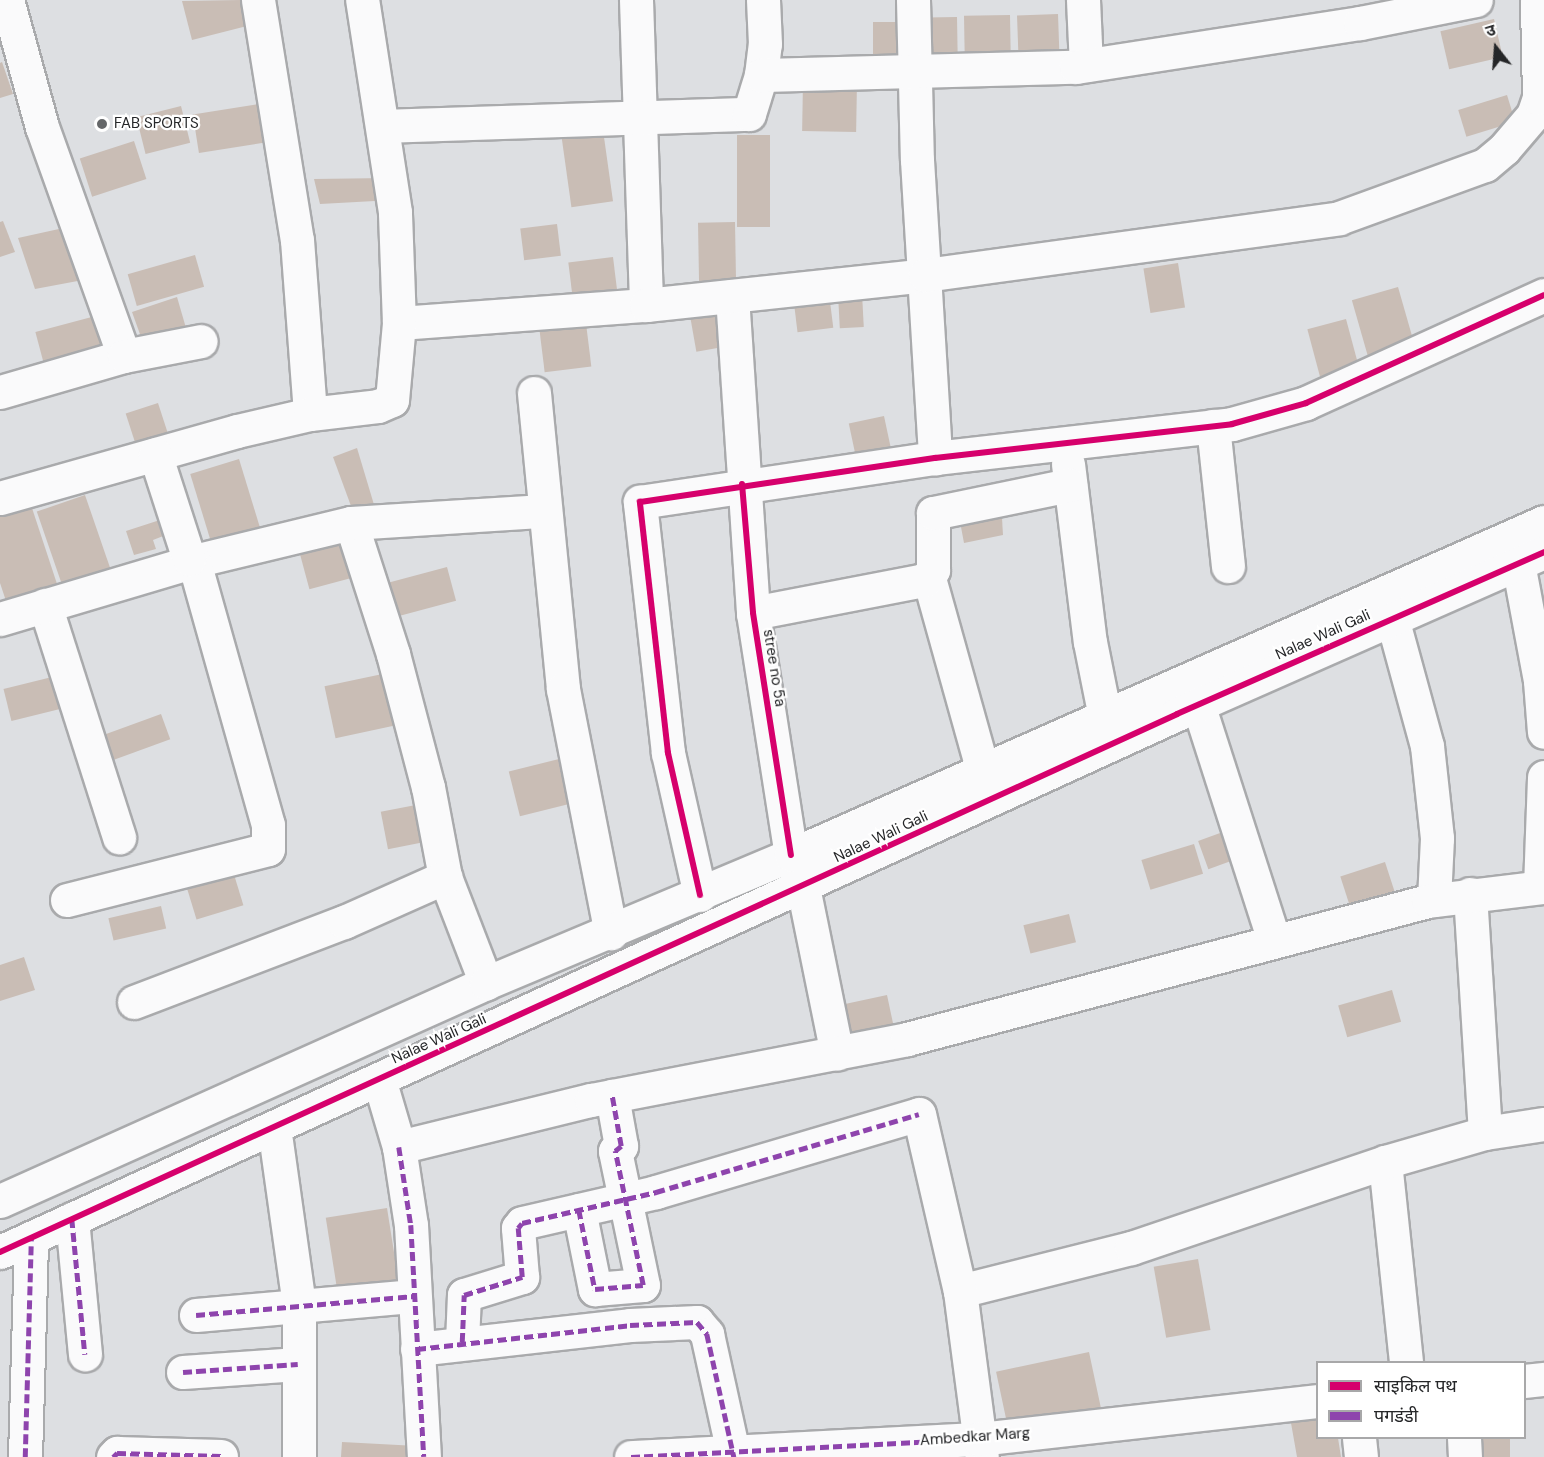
<!DOCTYPE html>
<meta charset="utf-8">
<style>
body{margin:0}
#map{position:relative;width:1544px;height:1457px;overflow:hidden;background:#dddfe2;font-family:"DM Sans","Noto Sans Devanagari",sans-serif}
div>[style]{position:absolute}
[style*='--x']{left:calc(var(--x)*1px);top:calc(var(--y)*1px);width:calc(var(--w)*1px);rotate:calc(var(--a)*1deg)}
.building>*{inset:0;background:#c9bdb5;transform-origin:0 0}
.roads{filter:drop-shadow(2px 0 #a9aaac) drop-shadow(-2px 0 #a9aaac) drop-shadow(0 2px #a9aaac) drop-shadow(0 -2px #a9aaac)}
.minor>*{height:33px;margin:-16.5px;padding:0 16.5px;transform-origin:16.5px;border-radius:16.5px;background:#fafafb}
.quiet>*{height:4.5px;margin-top:-2.25px;transform-origin:0;background:repeating-linear-gradient(90deg,#8e44ad 0 9px,transparent 0 13.5px)}
.cycleway>*{height:6px;margin:-3px;padding:0 3px;transform-origin:3px;border-radius:3px;background:#d6006c}
.dots>*{width:16px;height:16px;translate:-50% -50%;box-sizing:border-box;border:3px solid #fff;border-radius:50%}
span{translate:-50% -50%;white-space:nowrap;text-align:center;line-height:1.15;-webkit-text-stroke:4.5px #fff;paint-order:stroke}
.poi-label{font-size:15px;color:#252628}
.left{translate:0 -50%;text-align:left}
.street-label{font-size:15px;color:#252628}
.legend{position:absolute;left:1316px;top:1361px;width:210px;height:78px;box-sizing:border-box;background:#fff;border:2px solid #a8a8a9;margin:0;padding:8px 10px;list-style:none;font-size:18px;color:#252628}
.legend li{display:flex;align-items:center;gap:12px;height:30px}
.legend b{width:30px;border:2px solid #a8a8a9}
.north{position:absolute;left:1466px;top:18px;width:60px;height:60px;-webkit-text-stroke:4px #fff;paint-order:stroke;rotate:343deg;font-size:16px;font-weight:700;line-height:24px;text-align:center;color:#252628}
.north::after{content:'';display:block;margin:auto;width:21px;height:27px;background:#252628;clip-path:polygon(50% 0,100% 100%,50% 72%,0 100%)}
</style>
<div id="map">
<div class="building">
<div style="clip-path:polygon(240px 0,247px 26px,192px 40px,182px 1px)"></div>
<div style="left:1058px;top:14px;width:51px;height:41px;rotate:88deg"></div>
<div style="left:1010px;top:15px;width:47px;height:46px;rotate:89deg"></div>
<div style="left:957px;top:17px;width:47px;height:30px;rotate:89deg"></div>
<div style="left:1494px;top:19px;width:39px;height:55px;rotate:77deg"></div>
<div style="left:910px;top:22px;width:46px;height:37px;rotate:90deg"></div>
<div style="clip-path:polygon(2px 62px,13px 94px,0 98px,0 63px)"></div>
<div style="left:803px;top:81px;width:54px;height:50px;rotate:1deg"></div>
<div style="left:1507px;top:95px;width:28px;height:51px;rotate:73deg"></div>
<div style="left:259px;top:104px;width:39px;height:67px;rotate:81deg"></div>
<div style="left:181px;top:106px;width:38px;height:46px;rotate:76deg"></div>
<div style="left:603px;top:130px;width:72px;height:42px;rotate:82deg"></div>
<div style="left:737px;top:135px;width:33px;height:92px"></div>
<div style="left:134px;top:141px;width:40px;height:57px;rotate:72deg"></div>
<div style="clip-path:polygon(387px 178px,393px 200px,320px 204px,314px 179px)"></div>
<div style="clip-path:polygon(3px 221px,15px 252px,0 257px,0 222px)"></div>
<div style="left:735px;top:222px;width:72px;height:37px;rotate:89deg"></div>
<div style="left:557px;top:224px;width:32px;height:37px;rotate:83deg"></div>
<div style="clip-path:polygon(68px 227px,83px 280px,35px 289px,18px 238px)"></div>
<div style="left:195px;top:255px;width:33px;height:70px;rotate:74deg"></div>
<div style="left:613px;top:257px;width:41px;height:45px;rotate:83deg"></div>
<div style="left:1178px;top:263px;width:45px;height:35px;rotate:81deg"></div>
<div style="left:1398px;top:287px;width:65px;height:48px;rotate:74deg"></div>
<div style="left:829px;top:293px;width:35px;height:36px;rotate:83deg"></div>
<div style="left:862px;top:293px;width:34px;height:24px;rotate:87deg"></div>
<div style="clip-path:polygon(177px 297px,186px 328px,141px 337px,132px 312px)"></div>
<div style="left:725px;top:301px;width:45px;height:37px;rotate:80deg"></div>
<div style="left:103px;top:314px;width:42px;height:70px;rotate:75deg"></div>
<div style="left:585px;top:315px;width:52px;height:47px;rotate:83deg"></div>
<div style="left:1346px;top:319px;width:49px;height:40px;rotate:75deg"></div>
<div style="left:158px;top:403px;width:41px;height:34px;rotate:72deg"></div>
<div style="left:884px;top:416px;width:44px;height:36px;rotate:78deg"></div>
<div style="clip-path:polygon(357px 448px,375px 508px,351px 506px,333px 457px)"></div>
<div style="left:239px;top:459px;width:74px;height:51px;rotate:73deg"></div>
<div style="left:85px;top:495px;width:87px;height:51px;rotate:71deg"></div>
<div style="clip-path:polygon(1001px 501px,1003px 535px,964px 543px,958px 511px)"></div>
<div style="clip-path:polygon(31px 505px,59px 590px,8px 607px,0 583px,0 516px)"></div>
<div style="clip-path:polygon(163px 519px,171px 533px,153px 540px,156px 549px,134px 555px,126px 531px)"></div>
<div style="left:350px;top:536px;width:41px;height:53px;rotate:75deg"></div>
<div style="left:447px;top:567px;width:35px;height:61px;rotate:75deg"></div>
<div style="left:392px;top:672px;width:53px;height:69px;rotate:78deg"></div>
<div style="left:52px;top:677px;width:33px;height:50px;rotate:76deg"></div>
<div style="left:161px;top:714px;width:27px;height:62px;rotate:70deg"></div>
<div style="left:567px;top:757px;width:46px;height:60px;rotate:76deg"></div>
<div style="left:421px;top:804px;width:38px;height:41px;rotate:79deg"></div>
<div style="left:1231px;top:829px;width:30px;height:35px;rotate:70deg"></div>
<div style="left:1194px;top:844px;width:31px;height:55px;rotate:73deg"></div>
<div style="left:1385px;top:862px;width:43px;height:47px;rotate:72deg"></div>
<div style="left:232px;top:868px;width:39px;height:49px;rotate:73deg"></div>
<div style="left:161px;top:906px;width:23px;height:54px;rotate:77deg"></div>
<div style="left:1069px;top:914px;width:29px;height:47px;rotate:76deg"></div>
<div style="clip-path:polygon(24px 957px,35px 990px,0 1001px,0 965px)"></div>
<div style="left:1392px;top:990px;width:33px;height:56px;rotate:74deg"></div>
<div style="left:887px;top:995px;width:42px;height:50px;rotate:78deg"></div>
<div style="left:387px;top:1208px;width:87px;height:62px;rotate:81deg"></div>
<div style="left:1198px;top:1259px;width:72px;height:45px;rotate:80deg"></div>
<div style="left:1089px;top:1352px;width:66px;height:95px;rotate:78deg"></div>
<div style="clip-path:polygon(1318px 1419px,1318px 1438px,1338px 1438px,1341px 1457px,1297px 1457px,1291px 1423px)"></div>
<div style="left:1473px;top:1438px;width:37px;height:19px"></div>
<div style="clip-path:polygon(342px 1442px,417px 1446px,417px 1457px,341px 1457px)"></div>
</div>
<div class="roads">
<div class="minor">
<div style="--x:7;--y:0;--w:132;--a:74.6"></div>
<div style="--x:42;--y:127;--w:243;--a:70.3"></div>
<div style="--x:258;--y:0;--w:243;--a:80.8"></div>
<div style="--x:297;--y:240;--w:174;--a:85.7"></div>
<div style="--x:636;--y:0;--w:305;--a:88.1"></div>
<div style="--x:913;--y:0;--w:160;--a:88.6"></div>
<div style="--x:917;--y:160;--w:299;--a:86.5"></div>
<div style="--x:1083;--y:0;--w:65;--a:87.4"></div>
<div style="--x:761;--y:75;--w:31;--a:-83"></div>
<div style="--x:765;--y:44;--w:44;--a:-92.6"></div>
<div style="--x:383;--y:126;--w:366;--a:-1.9"></div>
<div style="--x:749;--y:114;--w:41;--a:-72.9"></div>
<div style="--x:761;--y:75;--w:315;--a:-1.5"></div>
<div style="--x:1076;--y:67;--w:287;--a:-8.8"></div>
<div style="--x:1360;--y:23;--w:118;--a:-11.2"></div>
<div style="--x:732;--y:296;--w:318;--a:86.2"></div>
<div style="--x:753;--y:613;--w:245;--a:81.1"></div>
<div style="--x:791;--y:855;--w:34;--a:69"></div>
<div style="--x:803;--y:887;--w:170;--a:78.5"></div>
<div style="--x:399;--y:323;--w:248;--a:-4.2"></div>
<div style="--x:646;--y:305;--w:281;--a:-6.1"></div>
<div style="--x:925;--y:275;--w:418;--a:-7.8"></div>
<div style="--x:1339;--y:218;--w:155;--a:-20"></div>
<div style="--x:1485;--y:165;--w:25;--a:-40"></div>
<div style="--x:1504;--y:149;--w:45;--a:-49.5"></div>
<div style="--x:1533;--y:115;--w:18;--a:-71"></div>
<div style="--x:1539;--y:98;--w:98;--a:-91.2"></div>
<div style="--x:0;--y:392;--w:129;--a:-16.2"></div>
<div style="--x:124;--y:356;--w:78;--a:-11"></div>
<div style="--x:534;--y:393;--w:297;--a:84.4"></div>
<div style="--x:563;--y:689;--w:249;--a:78.9"></div>
<div style="--x:1213;--y:426;--w:141;--a:83.9"></div>
<div style="--x:1068;--y:464;--w:179;--a:83"></div>
<div style="--x:1090;--y:642;--w:76;--a:78.7"></div>
<div style="--x:0;--y:498;--w:246;--a:-15.8"></div>
<div style="--x:237;--y:431;--w:75;--a:-13.1"></div>
<div style="--x:310;--y:414;--w:68;--a:-6.7"></div>
<div style="--x:378;--y:406;--w:15;--a:-23"></div>
<div style="--x:392;--y:400;--w:77;--a:-84.8"></div>
<div style="--x:399;--y:323;--w:111;--a:-92.1"></div>
<div style="--x:395;--y:212;--w:215;--a:-98.8"></div>
<div style="--x:351;--y:523;--w:138;--a:72.2"></div>
<div style="--x:393;--y:654;--w:138;--a:75.3"></div>
<div style="--x:428;--y:787;--w:92;--a:79.3"></div>
<div style="--x:445;--y:877;--w:114;--a:68.9"></div>
<div style="--x:1518;--y:563;--w:120;--a:79.4"></div>
<div style="--x:1540;--y:681;--w:51;--a:85.5"></div>
<div style="--x:929;--y:578;--w:200;--a:74.4"></div>
<div style="--x:45;--y:605;--w:244;--a:72.3"></div>
<div style="--x:753;--y:613;--w:175;--a:-10.9"></div>
<div style="--x:925;--y:580;--w:13;--a:-51"></div>
<div style="--x:933;--y:570;--w:57;--a:-90"></div>
<div style="--x:933;--y:513;--w:140;--a:-11.6"></div>
<div style="--x:1392;--y:618;--w:133;--a:74.7"></div>
<div style="--x:1427;--y:746;--w:93;--a:83.8"></div>
<div style="--x:1437;--y:838;--w:62;--a:92.8"></div>
<div style="--x:0;--y:619;--w:202;--a:-16.6"></div>
<div style="--x:194;--y:561;--w:162;--a:-13.6"></div>
<div style="--x:351;--y:523;--w:193;--a:-3.6"></div>
<div style="--x:1198;--y:704;--w:249;--a:72.2"></div>
<div style="--x:1540;--y:887;--w:110;--a:-87.9"></div>
<div style="--x:1470;--y:894;--w:239;--a:86.4"></div>
<div style="--x:700;--y:895;--w:146;--a:-102.7"></div>
<div style="--x:668;--y:753;--w:253;--a:-96.4"></div>
<div style="--x:640;--y:502;--w:298;--a:-8.5"></div>
<div style="--x:935;--y:458;--w:299;--a:-6.5"></div>
<div style="--x:1232;--y:424;--w:77;--a:-15.8"></div>
<div style="--x:1306;--y:403;--w:261;--a:-24.4"></div>
<div style="--x:67;--y:900;--w:207;--a:-14.2"></div>
<div style="--x:268;--y:849;--w:24;--a:-90"></div>
<div style="--x:268;--y:825;--w:274;--a:-105.7"></div>
<div style="--x:194;--y:561;--w:5;--a:-158"></div>
<div style="--x:189;--y:559;--w:110;--a:-107.9"></div>
<div style="--x:134;--y:1002;--w:225;--a:-20.9"></div>
<div style="--x:344;--y:922;--w:111;--a:-24"></div>
<div style="--x:379;--y:1079;--w:71;--a:73.6"></div>
<div style="--x:399;--y:1147;--w:79;--a:81.3"></div>
<div style="--x:411;--y:1225;--w:232;--a:86.8"></div>
<div style="--x:274;--y:1127;--w:181;--a:82"></div>
<div style="--x:299;--y:1306;--w:151;--a:90"></div>
<div style="--x:399;--y:1147;--w:198;--a:-13.8"></div>
<div style="--x:591;--y:1100;--w:322;--a:-10.9"></div>
<div style="--x:907;--y:1039;--w:539;--a:-14.84"></div>
<div style="--x:1428;--y:901;--w:117;--a:-6.9"></div>
<div style="--x:1385;--y:1162;--w:201;--a:84"></div>
<div style="--x:0;--y:1201;--w:533;--a:-24.16"></div>
<div style="--x:486;--y:983;--w:331;--a:-22.8"></div>
<div style="--x:791;--y:855;--w:823;--a:-23.86"></div>
<div style="--x:579;--y:1210;--w:81;--a:78.6"></div>
<div style="--x:595;--y:1289;--w:48;--a:-4.8"></div>
<div style="--x:643;--y:1285;--w:137;--a:-101.8"></div>
<div style="--x:615;--y:1151;--w:8;--a:-40"></div>
<div style="--x:621;--y:1146;--w:51;--a:-100.2"></div>
<div style="--x:72;--y:1219;--w:136;--a:84.5"></div>
<div style="--x:0;--y:1252;--w:1294;--a:-24.56"></div>
<div style="--x:1177;--y:714;--w:401;--a:-23.8"></div>
<div style="--x:960;--y:1291;--w:176;--a:-14.1"></div>
<div style="--x:1131;--y:1248;--w:268;--a:-18.7"></div>
<div style="--x:1385;--y:1162;--w:104;--a:-16.2"></div>
<div style="--x:1485;--y:1133;--w:60;--a:-8.7"></div>
<div style="--x:196;--y:1315;--w:219;--a:-5"></div>
<div style="--x:462;--y:1342;--w:47;--a:-87.6"></div>
<div style="--x:464;--y:1295;--w:61;--a:-17.2"></div>
<div style="--x:522;--y:1277;--w:49;--a:-94.7"></div>
<div style="--x:518;--y:1228;--w:6;--a:-51"></div>
<div style="--x:522;--y:1223;--w:138;--a:-13"></div>
<div style="--x:656;--y:1192;--w:274;--a:-16.5"></div>
<div style="--x:919;--y:1114;--w:182;--a:77"></div>
<div style="--x:960;--y:1291;--w:167;--a:82.5"></div>
<div style="--x:417;--y:1349;--w:214;--a:-6.4"></div>
<div style="--x:630;--y:1325;--w:67;--a:-2.6"></div>
<div style="--x:697;--y:1322;--w:16;--a:50"></div>
<div style="--x:707;--y:1334;--w:126;--a:77.6"></div>
<div style="--x:183;--y:1372;--w:115;--a:-4"></div>
<div style="--x:1524;--y:1381;--w:20;--a:-6"></div>
<div style="--x:1359;--y:1438;--w:19;--a:84"></div>
<div style="--x:1464;--y:1438;--w:19;--a:87"></div>
<div style="--x:25;--y:1457;--w:219;--a:-88.4"></div>
<div style="--x:113;--y:1457;--w:6;--a:-45"></div>
<div style="--x:117;--y:1453;--w:104;--a:1.7"></div>
<div style="--x:631;--y:1457;--w:348;--a:-3"></div>
<div style="--x:979;--y:1439;--w:341;--a:-6.4"></div>
</div>
</div>
<div class="quiet">
<div style="--x:399;--y:1147;--w:79;--a:81.3"></div>
<div style="--x:411;--y:1225;--w:232;--a:86.8"></div>
<div style="--x:579;--y:1210;--w:81;--a:78.6"></div>
<div style="--x:595;--y:1289;--w:48;--a:-4.8"></div>
<div style="--x:643;--y:1285;--w:137;--a:-101.8"></div>
<div style="--x:615;--y:1151;--w:8;--a:-40"></div>
<div style="--x:621;--y:1146;--w:51;--a:-100.2"></div>
<div style="--x:72;--y:1219;--w:136;--a:84.5"></div>
<div style="--x:196;--y:1315;--w:219;--a:-5"></div>
<div style="--x:462;--y:1342;--w:47;--a:-87.6"></div>
<div style="--x:464;--y:1295;--w:61;--a:-17.2"></div>
<div style="--x:522;--y:1277;--w:49;--a:-94.7"></div>
<div style="--x:518;--y:1228;--w:6;--a:-51"></div>
<div style="--x:522;--y:1223;--w:138;--a:-13"></div>
<div style="--x:656;--y:1192;--w:274;--a:-16.5"></div>
<div style="--x:417;--y:1349;--w:214;--a:-6.4"></div>
<div style="--x:630;--y:1325;--w:67;--a:-2.6"></div>
<div style="--x:697;--y:1322;--w:16;--a:50"></div>
<div style="--x:707;--y:1334;--w:126;--a:77.6"></div>
<div style="--x:183;--y:1372;--w:115;--a:-4"></div>
<div style="--x:25;--y:1457;--w:219;--a:-88.4"></div>
<div style="--x:113;--y:1457;--w:6;--a:-45"></div>
<div style="--x:117;--y:1453;--w:104;--a:1.7"></div>
<div style="--x:631;--y:1457;--w:348;--a:-3"></div>
</div>
<div class="cycleway">
<div style="--x:742;--y:484;--w:129;--a:85.1"></div>
<div style="--x:753;--y:613;--w:245;--a:81.1"></div>
<div style="--x:700;--y:895;--w:146;--a:-102.7"></div>
<div style="--x:668;--y:753;--w:253;--a:-96.4"></div>
<div style="--x:640;--y:502;--w:298;--a:-8.5"></div>
<div style="--x:935;--y:458;--w:299;--a:-6.5"></div>
<div style="--x:1232;--y:424;--w:77;--a:-15.8"></div>
<div style="--x:1306;--y:403;--w:261;--a:-24.4"></div>
<div style="--x:0;--y:1252;--w:1294;--a:-24.56"></div>
<div style="--x:1177;--y:714;--w:401;--a:-23.8"></div>
</div>
<div class="dots">
<div style="left:102px;top:124px;background:#656769"></div>
</div>
<div class="poi-label">
<span class="left" style="left:114px;top:124px">FAB SPORTS</span>
</div>
<div class="street-label">
<span style="left:1323px;top:635px;rotate:-24deg">Nalae Wali Gali</span>
<span style="left:774px;top:668px;rotate:81deg">stree no 5a</span>
<span style="left:881px;top:837px;rotate:-25deg">Nalae Wali Gali</span>
<span style="left:439px;top:1039px;rotate:-24deg">Nalae Wali Gali</span>
<span style="left:975px;top:1437px;rotate:-4deg">Ambedkar Marg</span>
</div>
<ul class="legend">
<li><b style="height:8px;background:#d6006c"></b>साइकिल पथ</li>
<li><b style="height:8px;background:#8e44ad"></b>पगडंडी</li>
</ul>
<div class="north">उ</div>
</div>
